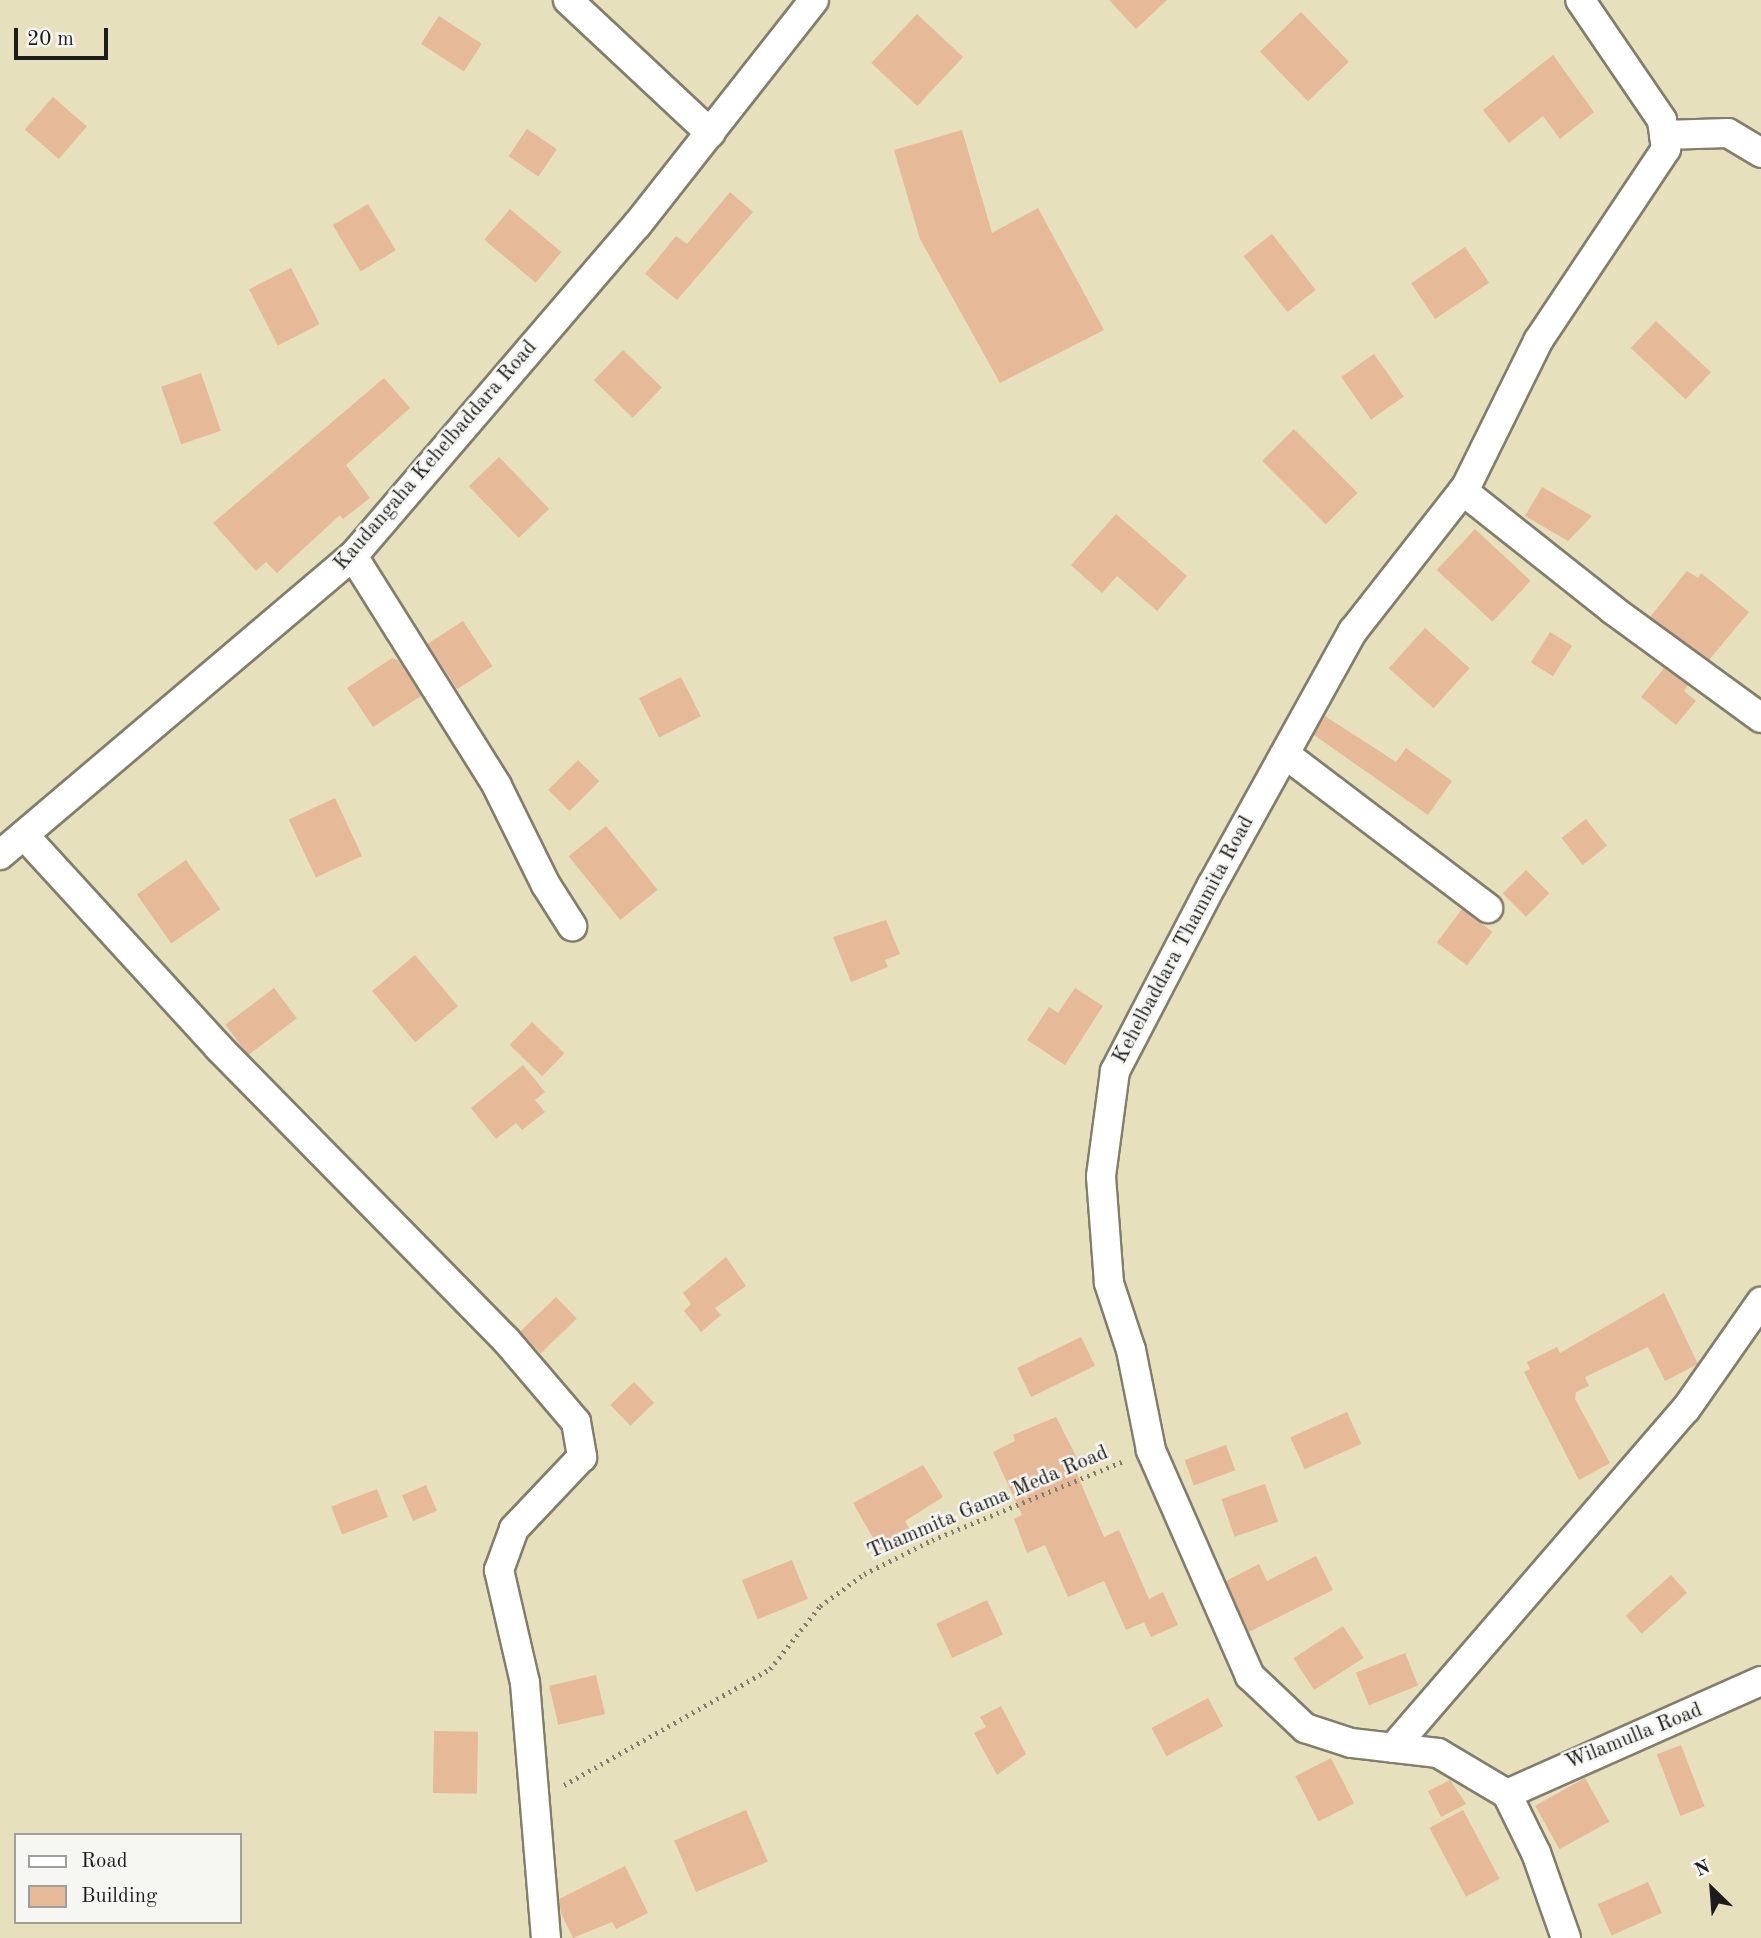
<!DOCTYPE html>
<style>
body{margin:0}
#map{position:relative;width:1761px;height:1938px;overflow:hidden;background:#e7e0bc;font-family:"Old Standard TT",serif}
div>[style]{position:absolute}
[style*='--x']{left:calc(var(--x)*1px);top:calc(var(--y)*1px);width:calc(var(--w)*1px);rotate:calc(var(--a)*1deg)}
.building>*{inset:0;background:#e6b998;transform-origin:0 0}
.path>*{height:4.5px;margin-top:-2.25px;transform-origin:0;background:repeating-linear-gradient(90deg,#827e6c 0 2px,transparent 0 7px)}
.roads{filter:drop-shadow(2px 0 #827e6c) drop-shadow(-2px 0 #827e6c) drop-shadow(0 2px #827e6c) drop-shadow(0 -2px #827e6c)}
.minor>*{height:28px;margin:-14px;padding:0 14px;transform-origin:14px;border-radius:14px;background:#fff}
span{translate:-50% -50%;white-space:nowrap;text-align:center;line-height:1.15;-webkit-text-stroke:5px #f6f6f2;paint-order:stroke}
.street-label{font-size:21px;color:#1c1c1c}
.legend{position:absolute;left:14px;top:1833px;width:228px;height:91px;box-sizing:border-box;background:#f6f6f2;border:2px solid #9f9f9c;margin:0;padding:9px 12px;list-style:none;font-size:21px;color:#1c1c1c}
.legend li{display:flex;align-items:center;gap:14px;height:35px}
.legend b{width:35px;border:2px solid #9f9f9c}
.north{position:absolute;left:1677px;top:1854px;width:70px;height:70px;-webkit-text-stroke:5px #f6f6f2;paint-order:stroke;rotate:335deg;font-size:19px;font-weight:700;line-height:28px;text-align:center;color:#1c1c1c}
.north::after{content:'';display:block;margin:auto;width:24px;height:32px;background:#1c1c1c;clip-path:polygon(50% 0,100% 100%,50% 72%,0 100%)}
.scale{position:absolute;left:14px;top:28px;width:94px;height:32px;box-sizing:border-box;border:4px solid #1c1c1c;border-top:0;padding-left:9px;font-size:21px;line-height:24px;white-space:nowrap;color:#1c1c1c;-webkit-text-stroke:5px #f6f6f2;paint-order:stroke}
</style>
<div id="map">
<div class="building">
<div style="clip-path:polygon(1109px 0,1167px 0,1136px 29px)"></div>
<div style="left:1301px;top:12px;width:69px;height:57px;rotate:46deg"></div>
<div style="left:917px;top:14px;width:63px;height:67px;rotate:43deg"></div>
<div style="left:439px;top:16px;width:51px;height:33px;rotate:33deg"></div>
<div style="clip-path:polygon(1553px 55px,1594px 112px,1560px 139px,1543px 116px,1509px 143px,1483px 110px)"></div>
<div style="left:53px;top:97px;width:45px;height:43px;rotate:41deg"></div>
<div style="left:527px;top:129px;width:36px;height:33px;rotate:34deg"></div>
<div style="clip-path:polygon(962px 130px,992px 233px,1038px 208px,1104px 330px,1000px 383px,920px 239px,894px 150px)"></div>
<div style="clip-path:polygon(730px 192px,753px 212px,677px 300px,645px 274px,676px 236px,687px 244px)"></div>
<div style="left:368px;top:204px;width:54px;height:41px;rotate:59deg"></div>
<div style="left:510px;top:209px;width:67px;height:40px;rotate:40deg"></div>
<div style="left:1272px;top:234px;width:71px;height:36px;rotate:52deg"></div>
<div style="left:1465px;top:247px;width:43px;height:65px;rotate:56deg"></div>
<div style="left:291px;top:268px;width:63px;height:47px;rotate:63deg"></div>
<div style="left:1656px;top:321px;width:75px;height:37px;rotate:43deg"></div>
<div style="left:623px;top:350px;width:54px;height:42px;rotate:44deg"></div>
<div style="left:1374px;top:354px;width:52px;height:40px;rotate:55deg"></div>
<div style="left:201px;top:373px;width:61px;height:42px;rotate:71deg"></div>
<div style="clip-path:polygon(384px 378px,410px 408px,346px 465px,370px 498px,343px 519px,340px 515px,277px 573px,266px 562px,256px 571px,213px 523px)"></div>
<div style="left:1294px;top:429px;width:90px;height:45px;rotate:45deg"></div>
<div style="left:499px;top:457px;width:72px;height:42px;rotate:46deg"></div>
<div style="clip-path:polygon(1542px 487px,1592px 516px,1568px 541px,1525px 516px)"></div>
<div style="clip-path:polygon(1116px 514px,1187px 576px,1157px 611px,1117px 576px,1102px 593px,1071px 565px)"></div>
<div style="left:1475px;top:529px;width:76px;height:56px;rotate:43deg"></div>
<div style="clip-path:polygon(1687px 571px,1698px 578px,1701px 573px,1749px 612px,1709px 660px,1650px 617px)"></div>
<div style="left:463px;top:621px;width:54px;height:42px;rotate:57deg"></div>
<div style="left:1425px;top:628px;width:60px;height:54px;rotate:42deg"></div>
<div style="left:1550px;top:632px;width:26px;height:36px;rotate:32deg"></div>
<div style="clip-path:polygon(392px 658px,399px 661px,421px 696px,373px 727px,347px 688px)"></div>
<div style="clip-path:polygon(1664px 668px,1688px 685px,1684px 691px,1696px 701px,1676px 725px,1641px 697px)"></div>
<div style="left:681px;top:677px;width:44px;height:47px;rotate:63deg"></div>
<div style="clip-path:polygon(1325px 716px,1396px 762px,1406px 748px,1452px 781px,1428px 815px,1314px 735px)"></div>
<div style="left:578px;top:760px;width:30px;height:42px;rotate:45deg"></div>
<div style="left:335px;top:798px;width:64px;height:51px;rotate:65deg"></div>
<div style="left:1586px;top:819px;width:34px;height:31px;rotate:52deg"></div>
<div style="left:606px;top:826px;width:82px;height:48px;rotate:51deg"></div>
<div style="left:186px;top:860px;width:60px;height:60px;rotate:55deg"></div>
<div style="left:1526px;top:870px;width:33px;height:33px;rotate:45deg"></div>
<div style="left:1462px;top:909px;width:38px;height:42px;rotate:37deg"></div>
<div style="clip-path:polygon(886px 920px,900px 954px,885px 960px,888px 967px,851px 982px,833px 937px)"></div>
<div style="left:415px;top:955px;width:67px;height:56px;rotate:50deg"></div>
<div style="left:274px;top:988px;width:38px;height:61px;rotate:53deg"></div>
<div style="clip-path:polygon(1075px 988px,1103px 1006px,1065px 1065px,1027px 1040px,1049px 1007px,1058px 1013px)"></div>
<div style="left:532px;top:1022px;width:45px;height:32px;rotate:44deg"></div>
<div style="clip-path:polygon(523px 1065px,545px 1092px,535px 1100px,545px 1112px,522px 1130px,516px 1123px,496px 1139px,471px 1108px)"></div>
<div style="clip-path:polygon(726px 1257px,746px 1286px,715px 1308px,721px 1315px,701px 1332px,684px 1311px,691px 1304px,683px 1293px)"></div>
<div style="clip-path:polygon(1664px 1293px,1698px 1364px,1665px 1381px,1648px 1347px,1585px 1377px,1589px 1386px,1576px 1392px,1575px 1399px,1610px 1463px,1579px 1480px,1524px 1372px,1530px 1369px,1527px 1362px,1557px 1347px,1560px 1353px)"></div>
<div style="left:556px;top:1297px;width:30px;height:50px;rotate:46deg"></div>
<div style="left:1081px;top:1337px;width:32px;height:71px;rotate:64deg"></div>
<div style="left:634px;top:1382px;width:29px;height:33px;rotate:46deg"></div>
<div style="left:1347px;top:1412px;width:35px;height:62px;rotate:66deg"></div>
<div style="clip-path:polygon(1056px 1417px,1079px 1462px,1073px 1465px,1104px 1537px,1119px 1530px,1149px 1599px,1163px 1592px,1178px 1625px,1151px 1637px,1144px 1622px,1126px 1630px,1104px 1581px,1068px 1597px,1045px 1545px,1027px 1553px,1014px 1519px,1022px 1515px,993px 1452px,1015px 1441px,1013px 1435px)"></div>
<div style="left:1226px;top:1445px;width:27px;height:44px;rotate:70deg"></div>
<div style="clip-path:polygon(923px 1465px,943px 1497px,905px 1521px,912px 1534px,881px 1552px,853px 1503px)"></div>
<div style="left:1265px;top:1484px;width:40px;height:46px;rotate:71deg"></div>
<div style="left:426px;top:1485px;width:28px;height:26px;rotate:67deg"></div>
<div style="left:377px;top:1489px;width:30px;height:49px;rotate:69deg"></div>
<div style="clip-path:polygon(1316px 1556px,1333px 1590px,1249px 1632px,1226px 1581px,1259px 1564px,1267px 1581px)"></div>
<div style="left:792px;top:1560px;width:42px;height:54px;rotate:68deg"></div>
<div style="left:1671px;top:1575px;width:24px;height:61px;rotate:48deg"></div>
<div style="left:987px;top:1600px;width:38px;height:56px;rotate:65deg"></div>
<div style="left:1343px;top:1626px;width:38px;height:59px;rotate:57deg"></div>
<div style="left:1405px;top:1653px;width:35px;height:53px;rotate:68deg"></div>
<div style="left:596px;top:1675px;width:40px;height:48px;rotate:77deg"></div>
<div style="left:1208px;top:1698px;width:32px;height:64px;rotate:62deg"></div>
<div style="clip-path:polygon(1001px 1706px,1026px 1754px,997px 1775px,974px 1733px,986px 1727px,980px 1717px)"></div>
<div style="left:434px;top:1731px;width:44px;height:62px;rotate:1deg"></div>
<div style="left:1681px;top:1745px;width:66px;height:26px;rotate:69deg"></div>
<div style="left:1331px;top:1758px;width:51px;height:40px;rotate:63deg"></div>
<div style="left:1585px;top:1778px;width:50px;height:57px;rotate:61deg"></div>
<div style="clip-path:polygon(1450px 1780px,1466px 1804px,1441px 1817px,1428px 1791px)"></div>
<div style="left:746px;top:1810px;width:56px;height:78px;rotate:67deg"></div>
<div style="left:1463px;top:1810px;width:78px;height:38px;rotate:62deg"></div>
<div style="clip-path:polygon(625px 1866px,648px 1913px,616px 1929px,612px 1922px,573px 1938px,561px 1913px,559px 1899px)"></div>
<div style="left:1648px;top:1882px;width:34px;height:55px;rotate:66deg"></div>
</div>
<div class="path">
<div style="--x:564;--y:1785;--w:236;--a:-29.4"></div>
<div style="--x:770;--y:1669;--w:80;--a:-51.6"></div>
<div style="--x:820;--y:1606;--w:54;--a:-36"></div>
<div style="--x:864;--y:1574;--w:76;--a:-26.6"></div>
<div style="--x:932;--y:1540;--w:208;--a:-22.4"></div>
</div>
<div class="roads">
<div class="minor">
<div style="--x:568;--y:0;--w:195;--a:43.1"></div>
<div style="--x:1664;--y:135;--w:64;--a:-1.8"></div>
<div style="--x:1728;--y:133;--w:39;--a:31"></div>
<div style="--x:1463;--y:491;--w:191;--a:38.4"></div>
<div style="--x:1613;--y:610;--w:183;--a:36.1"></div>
<div style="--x:353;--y:556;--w:271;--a:57.9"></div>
<div style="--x:497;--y:786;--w:110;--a:63.7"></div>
<div style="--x:546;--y:885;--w:49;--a:57.6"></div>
<div style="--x:1285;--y:754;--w:255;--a:37.2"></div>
<div style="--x:24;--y:835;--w:289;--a:47.5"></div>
<div style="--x:219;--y:1048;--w:409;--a:45.5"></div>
<div style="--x:506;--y:1340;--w:108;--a:49.5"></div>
<div style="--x:576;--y:1422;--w:36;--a:80"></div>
<div style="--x:582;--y:1457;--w:99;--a:133.4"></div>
<div style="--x:514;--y:1529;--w:44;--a:110.1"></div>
<div style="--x:499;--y:1570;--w:116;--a:77"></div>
<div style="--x:525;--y:1683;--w:256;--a:85.3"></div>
<div style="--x:0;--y:855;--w:463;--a:-40.3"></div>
<div style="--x:353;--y:556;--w:436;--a:-49.4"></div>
<div style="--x:637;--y:225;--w:286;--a:-51.8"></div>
<div style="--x:1393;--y:1748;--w:448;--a:-49.2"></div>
<div style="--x:1686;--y:1409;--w:131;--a:-55"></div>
<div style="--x:1507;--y:1794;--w:278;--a:-24"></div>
<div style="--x:1566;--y:1938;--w:90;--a:-109.4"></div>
<div style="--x:1536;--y:1853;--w:66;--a:-116.2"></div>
<div style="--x:1507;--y:1794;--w:80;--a:-149.3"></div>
<div style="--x:1438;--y:1753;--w:88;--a:-173.4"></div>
<div style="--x:1351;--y:1743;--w:48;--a:-161.9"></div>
<div style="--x:1305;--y:1728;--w:76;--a:-136.6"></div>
<div style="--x:1250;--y:1676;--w:247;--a:-113.7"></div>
<div style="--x:1151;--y:1450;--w:102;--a:-101.3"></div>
<div style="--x:1131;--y:1350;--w:71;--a:-108.2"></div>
<div style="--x:1109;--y:1283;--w:107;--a:-94.3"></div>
<div style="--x:1101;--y:1176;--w:106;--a:-82.4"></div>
<div style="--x:1115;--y:1071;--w:210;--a:-62.5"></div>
<div style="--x:1212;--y:885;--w:291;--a:-61"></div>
<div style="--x:1353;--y:631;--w:183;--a:-51.9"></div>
<div style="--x:1466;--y:487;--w:163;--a:-63.7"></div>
<div style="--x:1538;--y:341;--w:231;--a:-56.3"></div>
<div style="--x:1666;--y:149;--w:29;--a:-98"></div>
<div style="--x:1662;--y:120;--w:145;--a:-124.3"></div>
</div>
</div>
<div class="street-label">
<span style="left:436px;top:456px;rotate:-49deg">Kaudangaha Kehelbaddara Road</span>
<span style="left:1184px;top:940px;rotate:-62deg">Kehelbaddara Thammita Road</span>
<span style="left:988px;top:1503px;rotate:-23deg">Thammita Gama Meda Road</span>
<span style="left:1634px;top:1737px;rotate:-22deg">Wilamulla Road</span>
</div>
<ul class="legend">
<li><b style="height:9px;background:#fff"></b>Road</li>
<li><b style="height:19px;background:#e6b998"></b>Building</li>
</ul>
<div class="north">N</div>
<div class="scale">20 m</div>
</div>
